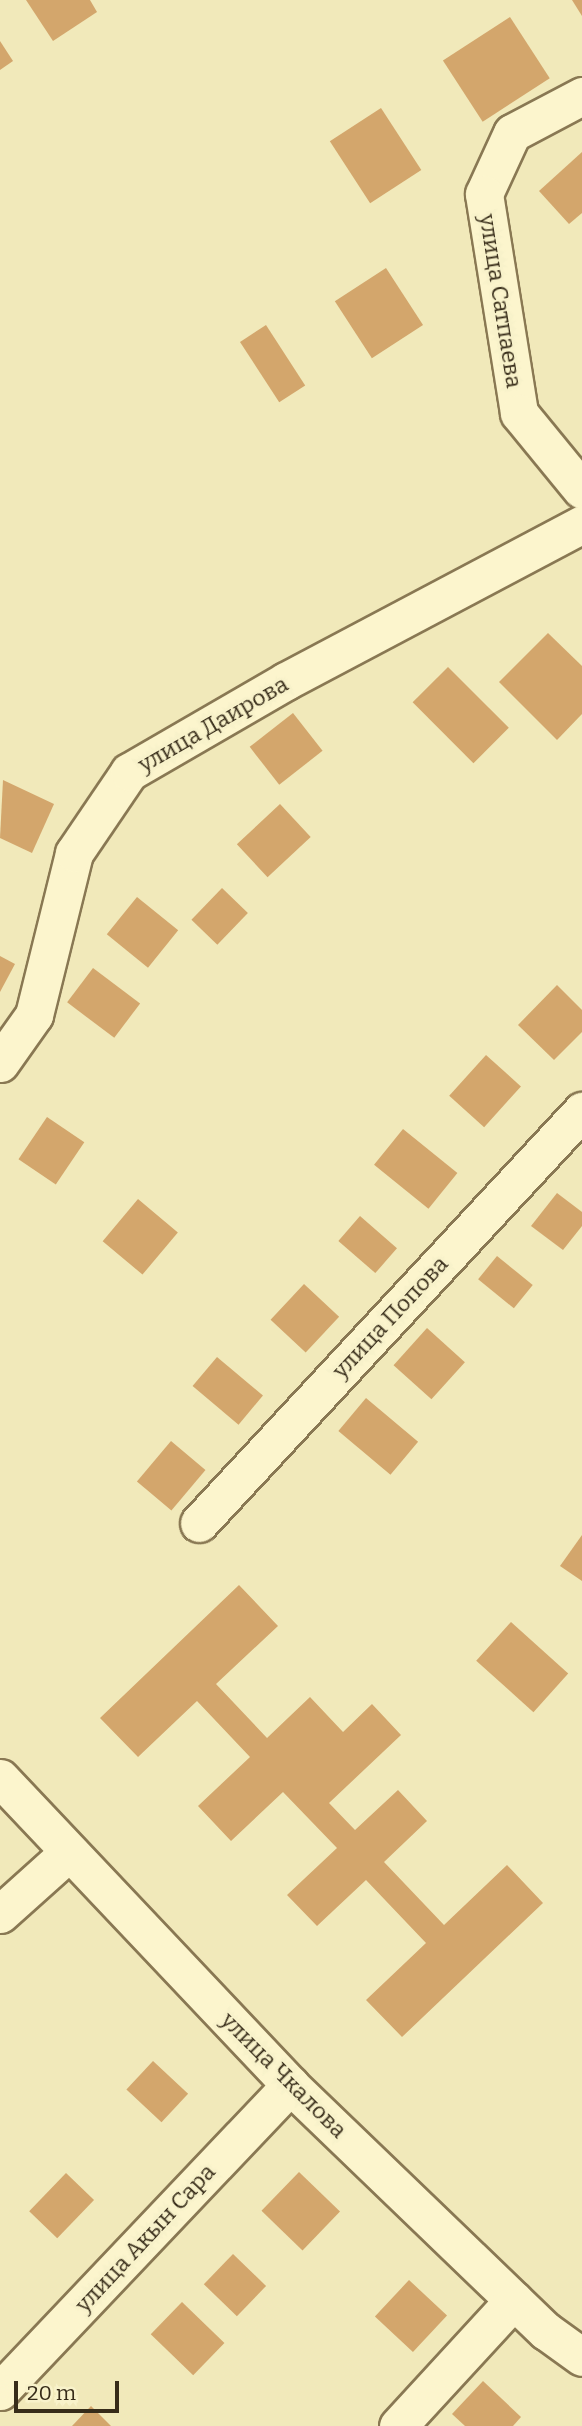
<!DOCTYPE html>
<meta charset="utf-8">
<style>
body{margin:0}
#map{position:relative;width:582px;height:2426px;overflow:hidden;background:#f1e9ba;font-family:Bitter,serif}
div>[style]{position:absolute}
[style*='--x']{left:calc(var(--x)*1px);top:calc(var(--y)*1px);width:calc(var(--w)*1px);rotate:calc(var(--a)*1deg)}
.building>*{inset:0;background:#d3a66c;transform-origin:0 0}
.roads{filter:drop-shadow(2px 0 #897853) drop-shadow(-2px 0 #897853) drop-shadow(0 2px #897853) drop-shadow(0 -2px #897853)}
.minor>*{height:37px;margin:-18.5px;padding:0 18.5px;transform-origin:18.5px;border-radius:18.5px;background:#fcf5cd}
span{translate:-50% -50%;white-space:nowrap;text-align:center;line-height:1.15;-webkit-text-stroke:6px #f8f2ca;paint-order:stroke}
.street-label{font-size:23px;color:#372c19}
.scale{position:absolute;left:14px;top:2381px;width:105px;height:32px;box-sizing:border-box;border:4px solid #372c19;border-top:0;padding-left:9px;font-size:21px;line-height:24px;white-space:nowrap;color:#372c19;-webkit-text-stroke:5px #f8f2ca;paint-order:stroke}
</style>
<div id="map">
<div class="building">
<div style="clip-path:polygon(26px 0,90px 0,97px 12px,53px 41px)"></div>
<div style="clip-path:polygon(572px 0,582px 0,582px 16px)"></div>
<div style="left:510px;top:17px;width:73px;height:80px;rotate:57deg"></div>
<div style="clip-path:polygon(0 41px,13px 61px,0 70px)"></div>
<div style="left:381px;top:108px;width:74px;height:61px;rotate:57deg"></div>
<div style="clip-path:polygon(582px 152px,582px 213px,569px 224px,539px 191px)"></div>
<div style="left:386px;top:268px;width:68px;height:61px;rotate:57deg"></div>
<div style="left:266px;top:325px;width:72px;height:31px;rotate:57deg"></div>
<div style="clip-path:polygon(548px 633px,582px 666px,582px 714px,557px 740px,499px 682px)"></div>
<div style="left:448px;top:667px;width:86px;height:50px;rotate:45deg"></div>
<div style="left:293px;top:713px;width:48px;height:55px;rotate:52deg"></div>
<div style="clip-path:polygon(3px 780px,54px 804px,32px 853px,0 838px)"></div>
<div style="left:280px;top:804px;width:45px;height:59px;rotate:47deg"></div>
<div style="left:222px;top:888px;width:36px;height:44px;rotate:44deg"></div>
<div style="left:137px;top:897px;width:53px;height:48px;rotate:39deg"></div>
<div style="clip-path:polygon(0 956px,15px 964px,0 992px)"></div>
<div style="left:93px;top:968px;width:59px;height:43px;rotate:37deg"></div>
<div style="clip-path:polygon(557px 985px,582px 1010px,582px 1032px,554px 1060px,518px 1025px)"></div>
<div style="left:486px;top:1055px;width:47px;height:55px;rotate:42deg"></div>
<div style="left:47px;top:1117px;width:45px;height:51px;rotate:34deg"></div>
<div style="left:403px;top:1129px;width:70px;height:46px;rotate:39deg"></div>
<div style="clip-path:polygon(557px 1193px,582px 1212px,582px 1226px,563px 1250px,531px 1226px)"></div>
<div style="left:138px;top:1199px;width:52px;height:55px;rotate:40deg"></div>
<div style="left:360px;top:1216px;width:49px;height:33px;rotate:41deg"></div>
<div style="left:497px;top:1256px;width:46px;height:30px;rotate:39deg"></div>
<div style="left:304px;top:1284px;width:48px;height:49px;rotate:43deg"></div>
<div style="left:427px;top:1328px;width:51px;height:50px;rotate:42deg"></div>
<div style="left:217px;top:1357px;width:60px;height:38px;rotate:40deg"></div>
<div style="left:366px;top:1398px;width:68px;height:43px;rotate:40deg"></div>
<div style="left:171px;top:1441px;width:45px;height:53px;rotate:40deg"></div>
<div style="clip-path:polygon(582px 1535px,582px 1581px,560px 1566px)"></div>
<div style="clip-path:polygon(239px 1585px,278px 1626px,216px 1684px,267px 1738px,310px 1697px,343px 1732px,372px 1704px,401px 1735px,329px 1803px,355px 1830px,398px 1790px,427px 1821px,384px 1862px,444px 1925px,507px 1865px,543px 1903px,402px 2037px,366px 2000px,426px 1943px,366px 1880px,317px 1926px,287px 1895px,337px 1848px,283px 1792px,231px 1841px,198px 1806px,250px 1757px,197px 1701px,138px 1757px,100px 1718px)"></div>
<div style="left:511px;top:1622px;width:77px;height:52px;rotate:42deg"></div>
<div style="left:153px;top:2061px;width:48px;height:39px;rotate:43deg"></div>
<div style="left:299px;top:2172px;width:57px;height:54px;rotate:44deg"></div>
<div style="left:66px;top:2173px;width:39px;height:53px;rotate:44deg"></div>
<div style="left:233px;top:2254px;width:46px;height:42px;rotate:44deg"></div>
<div style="left:409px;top:2280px;width:52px;height:50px;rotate:43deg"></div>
<div style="left:182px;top:2302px;width:59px;height:45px;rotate:44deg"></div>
<div style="clip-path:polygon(483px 2381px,521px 2417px,513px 2426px,465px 2426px,452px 2414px)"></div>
<div style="clip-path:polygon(91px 2406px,111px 2426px,72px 2426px)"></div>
</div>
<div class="roads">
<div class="minor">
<div style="--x:582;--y:96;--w:79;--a:152.1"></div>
<div style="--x:512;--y:133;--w:67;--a:114.7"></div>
<div style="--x:484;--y:194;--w:222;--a:80.9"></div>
<div style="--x:519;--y:413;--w:99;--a:50.7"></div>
<div style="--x:0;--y:1063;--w:59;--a:-54.7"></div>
<div style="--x:34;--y:1015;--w:167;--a:-76.1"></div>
<div style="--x:74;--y:853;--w:98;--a:-55.8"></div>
<div style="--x:129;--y:772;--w:181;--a:-30.1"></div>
<div style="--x:286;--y:681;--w:335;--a:-27.9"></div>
<div style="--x:199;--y:1523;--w:563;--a:-47.09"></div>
<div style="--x:0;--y:1778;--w:422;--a:46.6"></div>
<div style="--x:290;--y:2085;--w:355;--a:43.9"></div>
<div style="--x:546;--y:2331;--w:44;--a:35.8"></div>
<div style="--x:0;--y:1914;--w:93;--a:-41.9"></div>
<div style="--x:0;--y:2391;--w:422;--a:-46.5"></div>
<div style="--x:398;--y:2426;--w:171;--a:-47.4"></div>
</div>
</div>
<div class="street-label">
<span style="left:501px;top:301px;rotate:81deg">улица Сатпаева</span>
<span style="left:213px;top:724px;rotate:-30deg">улица Даирова</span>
<span style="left:390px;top:1317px;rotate:-47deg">улица Попова</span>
<span style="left:284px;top:2075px;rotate:45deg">улица Чкалова</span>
<span style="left:145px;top:2238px;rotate:-47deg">улица Акын Сара</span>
</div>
<div class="scale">20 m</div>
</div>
